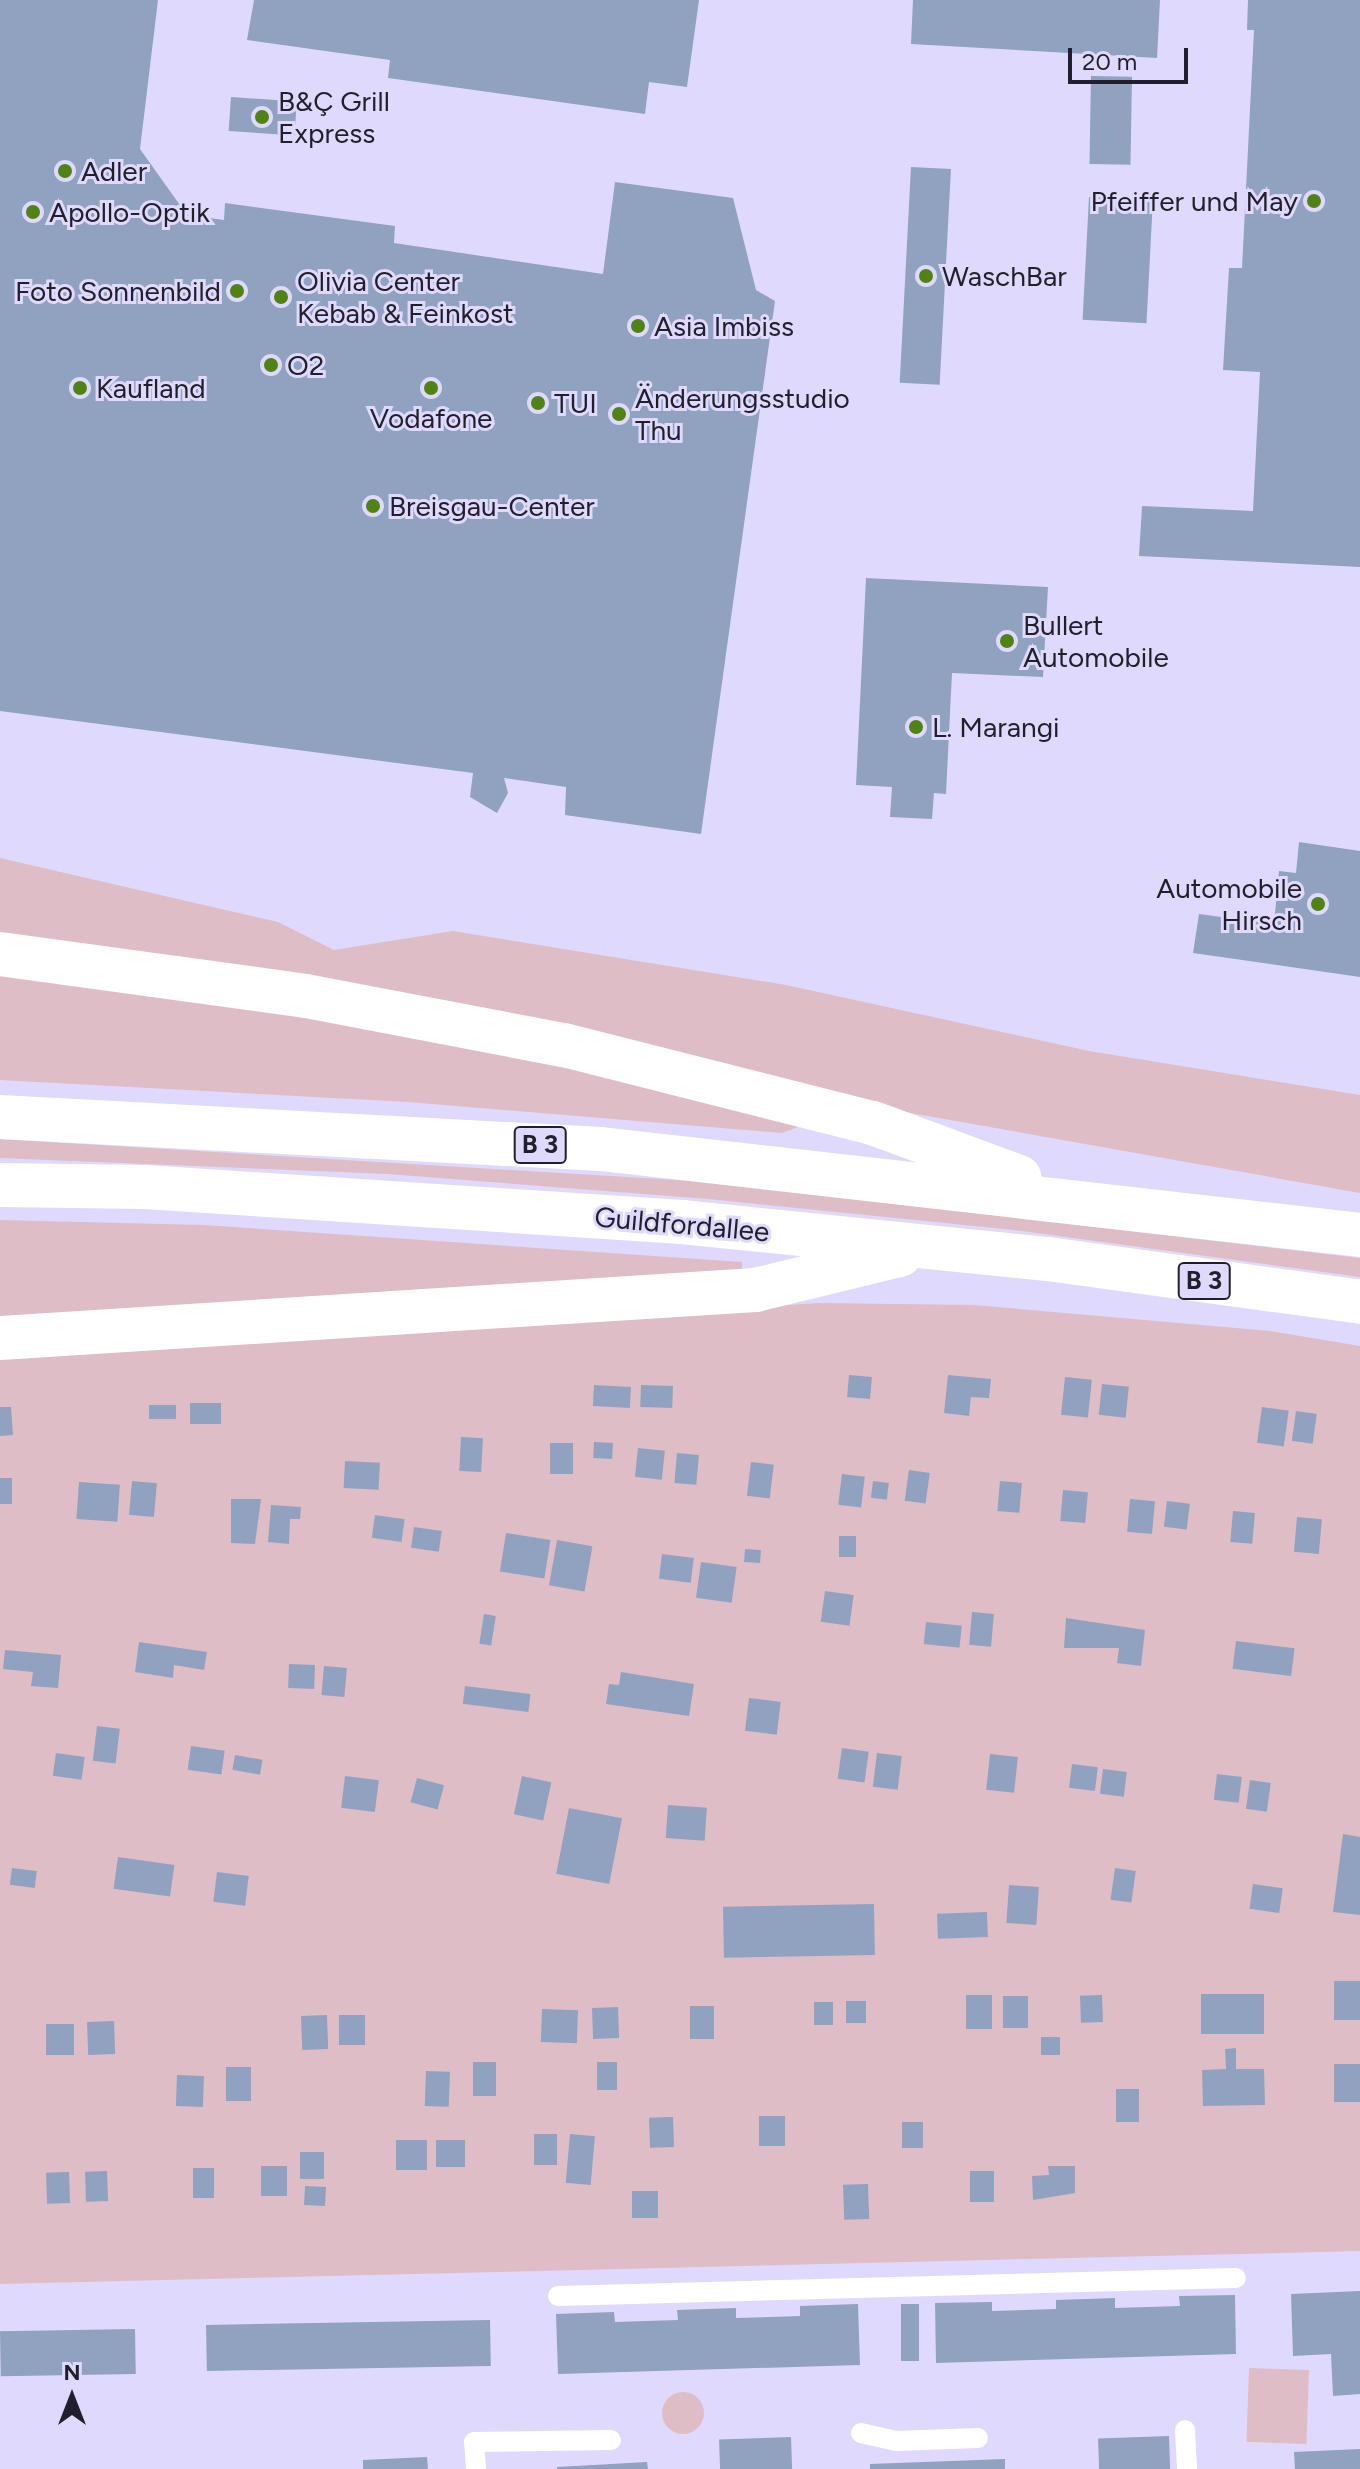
<!DOCTYPE html>
<meta charset="utf-8">
<style>
body{margin:0}
#map{position:relative;width:1360px;height:2469px;overflow:hidden;background:#dfd9fd;font-family:Figtree,sans-serif}
div>[style]{position:absolute}
[style*='--x']{left:calc(var(--x)*1px);top:calc(var(--y)*1px);width:calc(var(--w)*1px);rotate:calc(var(--a)*1deg)}
.green>*{inset:0;background:#debdc7;transform-origin:0 0}
.round{border-radius:50%}
.building>*{inset:0;background:#90a2c0;transform-origin:0 0}
.service>*{height:20px;margin:-10px;padding:0 10px;transform-origin:10px;border-radius:10px;background:#fff}
.trunk>*{height:44px;margin:-22px;padding:0 22px;transform-origin:22px;border-radius:22px;background:#fff}
.dots>*{width:22px;height:22px;translate:-50% -50%;box-sizing:border-box;border:4px solid #dfd9fd;border-radius:50%}
span{translate:-50% -50%;white-space:nowrap;text-align:center;line-height:1.15;-webkit-text-stroke:6px #dfd9fd;paint-order:stroke}
.shield-label span{padding:2px 6px;background:#dfd9fd;border:2px solid;border-radius:6px;-webkit-text-stroke-width:0}
.shield-label{font-size:26px;color:#211f2c;font-weight:700}
.poi-label{font-size:28px;color:#211f2c}
.left{translate:0 -50%;text-align:left}
.right{translate:-100% -50%;text-align:right}
.street-label{font-size:28px;color:#211f2c}
.north{position:absolute;left:32px;top:2357px;width:80px;height:80px;-webkit-text-stroke:6px #dfd9fd;paint-order:stroke;rotate:0deg;font-size:22px;font-weight:700;line-height:32px;text-align:center;color:#211f2c}
.north::after{content:'';display:block;margin:auto;width:28px;height:36px;background:#211f2c;clip-path:polygon(50% 0,100% 100%,50% 72%,0 100%)}
.scale{position:absolute;left:1068px;top:48px;width:120px;height:36px;box-sizing:border-box;border:4px solid #211f2c;border-top:0;padding-left:10px;font-size:24px;line-height:28px;white-space:nowrap;color:#211f2c;-webkit-text-stroke:6px #dfd9fd;paint-order:stroke}
</style>
<div id="map">
<div class="green">
<div style="clip-path:polygon(0 858px,278px 922px,334px 950px,453px 931px,786px 985px,1089px 1051px,1360px 1095px,1360px 1193px,860px 1104px,782px 1133px,408px 1102px,0 1080px)"></div>
<div style="clip-path:polygon(0 1139px,709px 1182px,1360px 1258px,1360px 1277px,1014px 1230px,708px 1199px,388px 1174px,0 1158px)"></div>
<div style="clip-path:polygon(0 1220px,204px 1225px,742px 1262px,742px 1274px,0 1319px)"></div>
<div style="clip-path:polygon(819px 1303px,974px 1305px,1270px 1331px,1360px 1346px,1360px 2251px,0 2284px,0 1356px)"></div>
<div style="left:1309px;top:2370px;width:74px;height:60px;rotate:92deg"></div>
<div class="round" style="left:662px;top:2392px;width:42px;height:42px"></div>
</div>
<div class="building">
<div style="clip-path:polygon(0 0,158px 0,140px 149px,187px 215px,224px 220px,225px 203px,395px 226px,394px 243px,603px 274px,615px 182px,733px 198px,756px 290px,775px 301px,701px 834px,565px 815px,566px 787px,504px 778px,508px 793px,497px 813px,470px 797px,473px 773px,0 711px)"></div>
<div style="clip-path:polygon(254px 0,699px 0,687px 87px,649px 82px,645px 114px,388px 78px,390px 60px,247px 40px)"></div>
<div style="clip-path:polygon(913px 0,1160px 0,1157px 58px,911px 44px)"></div>
<div style="clip-path:polygon(1248px 0,1360px 0,1360px 567px,1139px 556px,1142px 506px,1253px 511px,1260px 372px,1223px 370px,1229px 268px,1242px 268px,1254px 30px,1247px 30px)"></div>
<div style="left:1091px;top:76px;width:41px;height:88px;rotate:1deg"></div>
<div style="left:231px;top:97px;width:66px;height:34px;rotate:4deg"></div>
<div style="left:911px;top:167px;width:40px;height:216px;rotate:3deg"></div>
<div style="left:1089px;top:197px;width:64px;height:123px;rotate:3deg"></div>
<div style="clip-path:polygon(866px 578px,1048px 587px,1043px 677px,952px 673px,946px 794px,934px 793px,932px 819px,890px 817px,892px 787px,856px 785px)"></div>
<div style="clip-path:polygon(1299px 842px,1360px 851px,1360px 977px,1193px 953px,1199px 914px,1274px 924px,1279px 871px,1296px 873px)"></div>
<div style="left:849px;top:1375px;width:23px;height:22px;rotate:5deg"></div>
<div style="clip-path:polygon(948px 1375px,991px 1379px,989px 1398px,971px 1397px,969px 1416px,944px 1413px)"></div>
<div style="left:1065px;top:1377px;width:27px;height:38px;rotate:6deg"></div>
<div style="left:1102px;top:1384px;width:27px;height:31px;rotate:6deg"></div>
<div style="left:594px;top:1385px;width:37px;height:21px;rotate:3deg"></div>
<div style="left:641px;top:1385px;width:32px;height:22px;rotate:2deg"></div>
<div style="left:190px;top:1403px;width:31px;height:21px"></div>
<div style="left:149px;top:1405px;width:27px;height:14px"></div>
<div style="clip-path:polygon(0 1407px,11px 1407px,13px 1435px,0 1436px)"></div>
<div style="left:1262px;top:1407px;width:27px;height:36px;rotate:8deg"></div>
<div style="left:1296px;top:1411px;width:21px;height:30px;rotate:8deg"></div>
<div style="left:461px;top:1437px;width:22px;height:34px;rotate:3deg"></div>
<div style="left:594px;top:1442px;width:19px;height:16px;rotate:3deg"></div>
<div style="left:550px;top:1443px;width:23px;height:31px"></div>
<div style="left:638px;top:1448px;width:27px;height:29px;rotate:6deg"></div>
<div style="left:677px;top:1453px;width:22px;height:30px;rotate:5deg"></div>
<div style="left:345px;top:1461px;width:35px;height:27px;rotate:3deg"></div>
<div style="left:751px;top:1462px;width:23px;height:34px;rotate:7deg"></div>
<div style="left:909px;top:1470px;width:21px;height:31px;rotate:8deg"></div>
<div style="left:842px;top:1474px;width:23px;height:31px;rotate:7deg"></div>
<div style="left:0;top:1478px;width:12px;height:26px"></div>
<div style="left:132px;top:1481px;width:25px;height:34px;rotate:5deg"></div>
<div style="left:873px;top:1481px;width:16px;height:17px;rotate:7deg"></div>
<div style="left:1000px;top:1481px;width:22px;height:30px;rotate:5deg"></div>
<div style="left:79px;top:1482px;width:41px;height:37px;rotate:4deg"></div>
<div style="left:1063px;top:1490px;width:25px;height:31px;rotate:5deg"></div>
<div style="clip-path:polygon(231px 1499px,261px 1499px,255px 1544px,231px 1543px)"></div>
<div style="left:1130px;top:1499px;width:25px;height:33px;rotate:5deg"></div>
<div style="left:1167px;top:1501px;width:23px;height:26px;rotate:7deg"></div>
<div style="clip-path:polygon(271px 1505px,301px 1507px,300px 1519px,290px 1519px,289px 1544px,268px 1542px)"></div>
<div style="left:1233px;top:1511px;width:22px;height:31px;rotate:5deg"></div>
<div style="left:375px;top:1515px;width:30px;height:23px;rotate:8deg"></div>
<div style="left:1297px;top:1517px;width:25px;height:35px;rotate:5deg"></div>
<div style="left:414px;top:1527px;width:28px;height:21px;rotate:8deg"></div>
<div style="left:506px;top:1533px;width:45px;height:39px;rotate:9deg"></div>
<div style="left:839px;top:1536px;width:17px;height:21px"></div>
<div style="left:557px;top:1540px;width:36px;height:46px;rotate:10deg"></div>
<div style="left:745px;top:1549px;width:16px;height:13px;rotate:4deg"></div>
<div style="left:662px;top:1554px;width:32px;height:25px;rotate:7deg"></div>
<div style="left:701px;top:1562px;width:36px;height:36px;rotate:8deg"></div>
<div style="left:825px;top:1591px;width:29px;height:31px;rotate:8deg"></div>
<div style="left:972px;top:1612px;width:22px;height:33px;rotate:5deg"></div>
<div style="left:484px;top:1614px;width:12px;height:30px;rotate:9deg"></div>
<div style="clip-path:polygon(1066px 1618px,1145px 1630px,1141px 1666px,1117px 1663px,1119px 1648px,1064px 1648px)"></div>
<div style="left:926px;top:1622px;width:36px;height:22px;rotate:6deg"></div>
<div style="left:1236px;top:1641px;width:59px;height:28px;rotate:7deg"></div>
<div style="clip-path:polygon(139px 1642px,207px 1652px,204px 1670px,174px 1665px,173px 1678px,135px 1672px)"></div>
<div style="clip-path:polygon(5px 1650px,61px 1655px,58px 1688px,31px 1686px,33px 1672px,3px 1669px)"></div>
<div style="left:289px;top:1664px;width:26px;height:24px;rotate:2deg"></div>
<div style="left:324px;top:1666px;width:23px;height:29px;rotate:5deg"></div>
<div style="clip-path:polygon(621px 1672px,694px 1684px,689px 1716px,606px 1704px,609px 1684px,619px 1685px)"></div>
<div style="left:465px;top:1686px;width:66px;height:18px;rotate:7deg"></div>
<div style="left:749px;top:1698px;width:32px;height:33px;rotate:7deg"></div>
<div style="left:97px;top:1726px;width:23px;height:35px;rotate:7deg"></div>
<div style="left:191px;top:1746px;width:34px;height:24px;rotate:8deg"></div>
<div style="left:842px;top:1748px;width:27px;height:31px;rotate:8deg"></div>
<div style="left:56px;top:1753px;width:29px;height:23px;rotate:8deg"></div>
<div style="left:877px;top:1753px;width:25px;height:34px;rotate:7deg"></div>
<div style="left:990px;top:1754px;width:28px;height:36px;rotate:6deg"></div>
<div style="left:235px;top:1755px;width:28px;height:15px;rotate:10deg"></div>
<div style="left:1072px;top:1764px;width:26px;height:24px;rotate:7deg"></div>
<div style="left:1103px;top:1769px;width:24px;height:25px;rotate:7deg"></div>
<div style="left:1217px;top:1774px;width:25px;height:26px;rotate:7deg"></div>
<div style="left:345px;top:1776px;width:34px;height:32px;rotate:7deg"></div>
<div style="left:522px;top:1776px;width:30px;height:39px;rotate:12deg"></div>
<div style="left:417px;top:1778px;width:28px;height:25px;rotate:15deg"></div>
<div style="left:1250px;top:1780px;width:21px;height:29px;rotate:8deg"></div>
<div style="left:668px;top:1805px;width:39px;height:33px;rotate:4deg"></div>
<div style="left:569px;top:1808px;width:54px;height:67px;rotate:11deg"></div>
<div style="clip-path:polygon(1343px 1834px,1360px 1837px,1360px 1915px,1333px 1912px)"></div>
<div style="left:118px;top:1857px;width:57px;height:32px;rotate:8deg"></div>
<div style="left:12px;top:1868px;width:25px;height:17px;rotate:7deg"></div>
<div style="left:1115px;top:1868px;width:21px;height:32px;rotate:8deg"></div>
<div style="left:217px;top:1872px;width:32px;height:30px;rotate:7deg"></div>
<div style="left:1253px;top:1884px;width:30px;height:25px;rotate:8deg"></div>
<div style="left:1009px;top:1885px;width:30px;height:38px;rotate:4deg"></div>
<div style="left:874px;top:1904px;width:51px;height:151px;rotate:89deg"></div>
<div style="left:987px;top:1912px;width:25px;height:50px;rotate:88deg"></div>
<div style="left:1334px;top:1981px;width:26px;height:39px"></div>
<div style="left:1201px;top:1994px;width:63px;height:40px"></div>
<div style="left:992px;top:1995px;width:34px;height:26px;rotate:90deg"></div>
<div style="left:1102px;top:1995px;width:27px;height:22px;rotate:88deg"></div>
<div style="left:1003px;top:1996px;width:25px;height:32px"></div>
<div style="left:846px;top:2001px;width:20px;height:22px"></div>
<div style="left:814px;top:2002px;width:19px;height:23px"></div>
<div style="left:690px;top:2006px;width:24px;height:33px"></div>
<div style="left:618px;top:2007px;width:31px;height:26px;rotate:88deg"></div>
<div style="left:542px;top:2009px;width:36px;height:33px;rotate:2deg"></div>
<div style="left:327px;top:2015px;width:34px;height:26px;rotate:88deg"></div>
<div style="left:339px;top:2015px;width:26px;height:30px"></div>
<div style="left:114px;top:2021px;width:33px;height:27px;rotate:88deg"></div>
<div style="left:46px;top:2024px;width:28px;height:31px"></div>
<div style="left:1060px;top:2037px;width:18px;height:19px;rotate:90deg"></div>
<div style="clip-path:polygon(1236px 2048px,1236px 2069px,1264px 2069px,1265px 2105px,1203px 2106px,1202px 2070px,1226px 2069px,1225px 2049px)"></div>
<div style="left:496px;top:2062px;width:34px;height:23px;rotate:90deg"></div>
<div style="left:597px;top:2062px;width:20px;height:28px"></div>
<div style="left:1334px;top:2064px;width:26px;height:38px"></div>
<div style="left:226px;top:2067px;width:25px;height:34px"></div>
<div style="left:426px;top:2071px;width:24px;height:35px;rotate:2deg"></div>
<div style="left:177px;top:2075px;width:27px;height:31px;rotate:2deg"></div>
<div style="left:1116px;top:2089px;width:23px;height:33px"></div>
<div style="left:759px;top:2116px;width:26px;height:30px"></div>
<div style="left:673px;top:2117px;width:30px;height:24px;rotate:88deg"></div>
<div style="left:902px;top:2122px;width:21px;height:26px"></div>
<div style="left:534px;top:2134px;width:23px;height:31px"></div>
<div style="left:570px;top:2134px;width:25px;height:49px;rotate:5deg"></div>
<div style="left:396px;top:2140px;width:31px;height:30px"></div>
<div style="left:436px;top:2140px;width:29px;height:27px"></div>
<div style="left:300px;top:2152px;width:24px;height:27px"></div>
<div style="left:261px;top:2166px;width:26px;height:30px"></div>
<div style="clip-path:polygon(1048px 2166px,1075px 2166px,1075px 2193px,1033px 2200px,1032px 2176px,1049px 2175px)"></div>
<div style="left:193px;top:2168px;width:21px;height:30px"></div>
<div style="left:107px;top:2171px;width:30px;height:22px;rotate:88deg"></div>
<div style="left:970px;top:2171px;width:24px;height:31px"></div>
<div style="left:69px;top:2172px;width:31px;height:23px;rotate:88deg"></div>
<div style="left:868px;top:2184px;width:35px;height:25px;rotate:88deg"></div>
<div style="left:305px;top:2186px;width:21px;height:19px;rotate:3deg"></div>
<div style="left:632px;top:2191px;width:26px;height:27px"></div>
<div style="clip-path:polygon(1360px 2291px,1360px 2394px,1333px 2396px,1331px 2354px,1293px 2356px,1291px 2294px)"></div>
<div style="clip-path:polygon(1235px 2295px,1236px 2354px,936px 2363px,935px 2303px,992px 2302px,992px 2311px,1056px 2309px,1056px 2300px,1115px 2298px,1115px 2308px,1180px 2306px,1179px 2296px)"></div>
<div style="clip-path:polygon(858px 2304px,860px 2365px,558px 2374px,556px 2314px,614px 2312px,615px 2322px,678px 2320px,677px 2310px,736px 2308px,736px 2318px,800px 2316px,800px 2306px)"></div>
<div style="left:901px;top:2304px;width:18px;height:57px"></div>
<div style="left:490px;top:2320px;width:46px;height:284px;rotate:89deg"></div>
<div style="left:135px;top:2329px;width:45px;height:135px;rotate:89deg"></div>
<div style="left:1169px;top:2436px;width:33px;height:71px;rotate:88deg"></div>
<div style="left:791px;top:2437px;width:32px;height:72px;rotate:88deg"></div>
<div style="clip-path:polygon(1360px 2449px,1360px 2469px,1295px 2469px,1294px 2452px)"></div>
<div style="clip-path:polygon(427px 2457px,428px 2469px,363px 2469px,363px 2460px)"></div>
<div style="clip-path:polygon(1005px 2459px,1005px 2469px,870px 2469px,870px 2464px)"></div>
<div style="clip-path:polygon(647px 2462px,648px 2469px,557px 2469px,557px 2467px)"></div>
</div>
<div class="service">
<div style="--x:558;--y:2296;--w:678;--a:-1.52"></div>
<div style="--x:1185;--y:2430;--w:39;--a:87"></div>
<div style="--x:861;--y:2433;--w:36;--a:13"></div>
<div style="--x:896;--y:2441;--w:82;--a:-2.1"></div>
<div style="--x:476;--y:2469;--w:27;--a:-94"></div>
<div style="--x:474;--y:2442;--w:137;--a:-0.8"></div>
</div>
<div class="trunk">
<div style="--x:0;--y:954;--w:309;--a:7.8"></div>
<div style="--x:306;--y:996;--w:263;--a:10.8"></div>
<div style="--x:564;--y:1045;--w:319;--a:14.2"></div>
<div style="--x:873;--y:1123;--w:156;--a:20.3"></div>
<div style="--x:0;--y:1117;--w:602;--a:3.05"></div>
<div style="--x:601;--y:1149;--w:764;--a:6.46"></div>
<div style="--x:0;--y:1185;--w:145;--a:0.8"></div>
<div style="--x:145;--y:1187;--w:538;--a:3.73"></div>
<div style="--x:682;--y:1222;--w:368;--a:5.8"></div>
<div style="--x:1048;--y:1259;--w:315;--a:7.8"></div>
<div style="--x:0;--y:1338;--w:757;--a:-3.64"></div>
<div style="--x:755;--y:1290;--w:149;--a:-13.6"></div>
</div>
<div class="dots">
<div style="left:262px;top:117px;background:#518214"></div>
<div style="left:65px;top:171px;background:#518214"></div>
<div style="left:1314px;top:201px;background:#518214"></div>
<div style="left:33px;top:212px;background:#518214"></div>
<div style="left:926px;top:276px;background:#518214"></div>
<div style="left:237px;top:291px;background:#518214"></div>
<div style="left:281px;top:297px;background:#518214"></div>
<div style="left:638px;top:326px;background:#518214"></div>
<div style="left:271px;top:365px;background:#518214"></div>
<div style="left:80px;top:388px;background:#518214"></div>
<div style="left:431px;top:388px;background:#518214"></div>
<div style="left:538px;top:403px;background:#518214"></div>
<div style="left:619px;top:414px;background:#518214"></div>
<div style="left:373px;top:506px;background:#518214"></div>
<div style="left:1007px;top:641px;background:#518214"></div>
<div style="left:916px;top:727px;background:#518214"></div>
<div style="left:1318px;top:904px;background:#518214"></div>
</div>
<div class="shield-label">
<span style="left:540px;top:1145px">B 3</span>
<span style="left:1204px;top:1281px">B 3</span>
</div>
<div class="poi-label">
<span class="left" style="left:278px;top:117px">B&amp;Ç Grill<br>Express</span>
<span class="left" style="left:81px;top:171px">Adler</span>
<span class="right" style="left:1298px;top:201px">Pfeiffer und May</span>
<span class="left" style="left:49px;top:212px">Apollo-Optik</span>
<span class="left" style="left:942px;top:276px">WaschBar</span>
<span class="left" style="left:297px;top:297px">Olivia Center<br>Kebab &amp; Feinkost</span>
<span class="right" style="left:221px;top:291px">Foto Sonnenbild</span>
<span class="left" style="left:654px;top:326px">Asia Imbiss</span>
<span class="left" style="left:287px;top:365px">O2</span>
<span class="left" style="left:96px;top:388px">Kaufland</span>
<span class="left" style="left:635px;top:414px">Änderungsstudio<br>Thu</span>
<span class="left" style="left:554px;top:403px">TUI</span>
<span style="left:431px;top:418px">Vodafone</span>
<span class="left" style="left:389px;top:506px">Breisgau-Center</span>
<span class="left" style="left:1023px;top:641px">Bullert<br>Automobile</span>
<span class="left" style="left:932px;top:727px">L. Marangi</span>
<span class="right" style="left:1302px;top:904px">Automobile<br>Hirsch</span>
</div>
<div class="street-label">
<span style="left:682px;top:1224px;rotate:5deg">Guildfordallee</span>
</div>
<div class="north">N</div>
<div class="scale">20 m</div>
</div>
